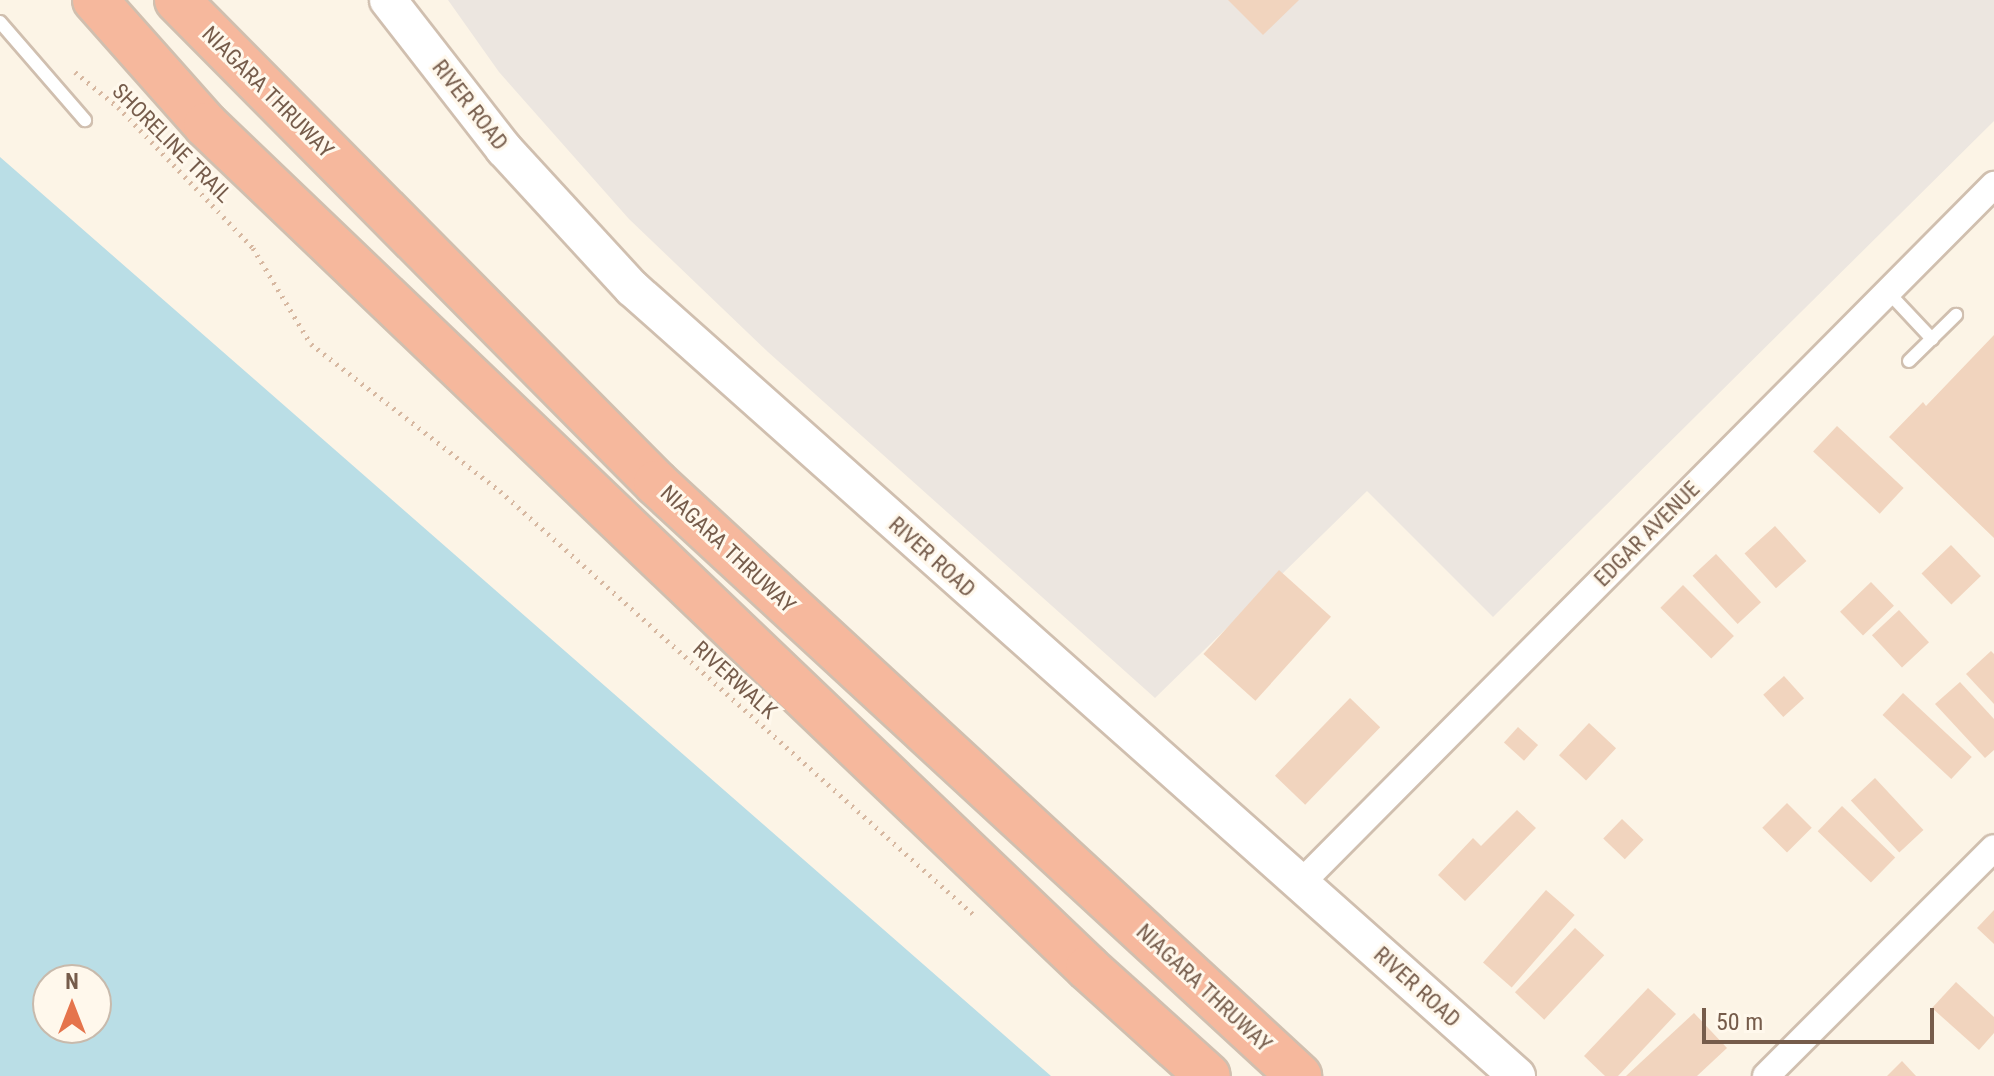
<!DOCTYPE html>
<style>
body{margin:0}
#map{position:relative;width:1994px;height:1076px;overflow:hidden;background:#fcf4e6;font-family:"Roboto Condensed",sans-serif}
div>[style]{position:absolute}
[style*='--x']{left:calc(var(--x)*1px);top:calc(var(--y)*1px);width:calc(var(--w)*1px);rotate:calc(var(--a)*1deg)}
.industrial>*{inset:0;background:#ece6e0}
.water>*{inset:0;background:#badee6}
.building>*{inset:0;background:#f1d4be;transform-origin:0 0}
.path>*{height:5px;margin-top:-2.5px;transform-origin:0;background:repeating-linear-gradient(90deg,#d7b8a1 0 2px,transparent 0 8px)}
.roads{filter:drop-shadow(2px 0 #d0bfaf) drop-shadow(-2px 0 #d0bfaf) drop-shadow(0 2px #d0bfaf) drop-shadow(0 -2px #d0bfaf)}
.service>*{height:12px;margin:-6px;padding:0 6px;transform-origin:6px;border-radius:6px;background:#fff}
.minor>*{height:26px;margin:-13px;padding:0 13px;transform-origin:13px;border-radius:13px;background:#fff}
.secondary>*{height:36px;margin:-18px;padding:0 18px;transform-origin:18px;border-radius:18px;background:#fff}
.motorway>*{height:44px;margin:-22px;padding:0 22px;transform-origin:22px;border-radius:22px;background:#f6b89d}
span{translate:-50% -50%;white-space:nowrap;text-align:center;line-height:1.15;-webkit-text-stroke:6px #fff8ec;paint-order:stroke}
.street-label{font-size:22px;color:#765c4b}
.north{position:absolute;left:32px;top:964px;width:80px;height:80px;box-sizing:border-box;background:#fff8ec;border:2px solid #c8baac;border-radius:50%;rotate:0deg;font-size:22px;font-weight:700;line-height:32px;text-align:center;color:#765c4b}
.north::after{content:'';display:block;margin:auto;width:28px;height:36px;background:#e5744c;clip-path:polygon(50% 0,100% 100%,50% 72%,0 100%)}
.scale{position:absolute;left:1702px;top:1008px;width:232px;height:36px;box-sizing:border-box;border:4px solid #765c4b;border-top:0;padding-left:10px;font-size:24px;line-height:28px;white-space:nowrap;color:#765c4b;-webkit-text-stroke:6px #fff8ec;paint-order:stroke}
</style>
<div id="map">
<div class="industrial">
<div style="clip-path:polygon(448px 0,1994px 0,1994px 121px,1493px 617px,1367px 491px,1155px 698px,768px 352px,629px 219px,499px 72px)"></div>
</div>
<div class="water">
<div style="clip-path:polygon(evenodd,0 157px,1051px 1076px,0 1076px,0 157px,48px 980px,96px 980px,96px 1028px,48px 1028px,48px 980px)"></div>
</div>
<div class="building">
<div style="clip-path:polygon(1228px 0,1299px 0,1263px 35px)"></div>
<div style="clip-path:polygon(1994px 335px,1994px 538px,1889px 437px,1923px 402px,1926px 406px)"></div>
<div style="left:1837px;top:426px;width:91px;height:35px;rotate:43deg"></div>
<div style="left:1775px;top:526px;width:47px;height:41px;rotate:48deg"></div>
<div style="left:1951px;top:545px;width:43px;height:41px;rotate:46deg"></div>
<div style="left:1716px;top:554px;width:66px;height:32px;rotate:47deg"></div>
<div style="left:1279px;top:570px;width:70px;height:113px;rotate:42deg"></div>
<div style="left:1871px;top:582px;width:33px;height:43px;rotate:46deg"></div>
<div style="left:1683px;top:585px;width:72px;height:32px;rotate:45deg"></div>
<div style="left:1899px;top:610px;width:44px;height:37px;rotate:47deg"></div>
<div style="clip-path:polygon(1991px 651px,1994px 654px,1994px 704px,1966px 674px)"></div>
<div style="left:1784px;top:676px;width:30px;height:28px;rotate:48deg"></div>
<div style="clip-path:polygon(1960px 682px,1994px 719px,1994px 750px,1985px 758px,1935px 704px)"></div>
<div style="left:1903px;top:693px;width:94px;height:30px;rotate:43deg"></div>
<div style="left:1350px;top:698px;width:42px;height:108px;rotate:44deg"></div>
<div style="left:1589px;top:723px;width:37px;height:44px;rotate:43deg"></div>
<div style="left:1518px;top:727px;width:27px;height:21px;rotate:42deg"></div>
<div style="left:1875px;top:778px;width:71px;height:33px;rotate:47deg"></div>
<div style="left:1787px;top:803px;width:35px;height:35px;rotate:45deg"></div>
<div style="left:1842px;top:806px;width:74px;height:35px;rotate:44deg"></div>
<div style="clip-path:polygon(1517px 810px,1536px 828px,1465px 901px,1438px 875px,1473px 838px,1481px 846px)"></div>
<div style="left:1622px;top:819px;width:30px;height:27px;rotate:44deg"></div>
<div style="left:1546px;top:890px;width:38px;height:96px;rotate:41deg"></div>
<div style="clip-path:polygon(1994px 910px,1994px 944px,1977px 928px)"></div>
<div style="left:1575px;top:928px;width:40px;height:88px;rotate:43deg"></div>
<div style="clip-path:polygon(1956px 982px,1994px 1017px,1994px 1033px,1979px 1050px,1932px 1008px)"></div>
<div style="clip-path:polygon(1648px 988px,1676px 1014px,1618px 1076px,1605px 1076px,1584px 1056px)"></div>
<div style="clip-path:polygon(1694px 1013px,1727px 1048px,1697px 1076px,1626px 1076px)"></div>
<div style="clip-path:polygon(1902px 1061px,1916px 1076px,1887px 1076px)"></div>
</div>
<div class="path">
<div style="--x:75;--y:72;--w:55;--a:39.1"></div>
<div style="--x:118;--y:107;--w:195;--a:46.2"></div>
<div style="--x:253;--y:248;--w:112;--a:58.9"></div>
<div style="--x:311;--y:344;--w:239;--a:37.9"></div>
<div style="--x:500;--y:491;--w:636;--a:41.81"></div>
</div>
<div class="roads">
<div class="service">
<div style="--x:0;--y:22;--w:130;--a:49.1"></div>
<div style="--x:1887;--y:291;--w:66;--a:46.8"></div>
<div style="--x:1909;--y:361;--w:66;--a:-44.4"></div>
</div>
<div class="minor">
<div style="--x:1301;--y:883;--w:984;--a:-45.21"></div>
<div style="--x:1766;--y:1076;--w:322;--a:-45"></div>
</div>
<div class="secondary">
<div style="--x:388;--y:0;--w:189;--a:52.1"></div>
<div style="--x:504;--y:149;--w:189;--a:47.4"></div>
<div style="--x:632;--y:288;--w:1185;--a:41.68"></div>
</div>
<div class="motorway">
<div style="--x:95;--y:0;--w:167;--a:48.4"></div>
<div style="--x:206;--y:125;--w:1220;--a:43.7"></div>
<div style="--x:1088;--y:968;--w:161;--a:42"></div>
<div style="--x:177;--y:0;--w:680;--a:45.24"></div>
<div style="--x:656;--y:483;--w:875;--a:42.68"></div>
</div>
</div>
<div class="street-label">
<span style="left:268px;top:92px;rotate:45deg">NIAGARA THRUWAY</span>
<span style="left:470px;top:105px;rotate:52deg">RIVER ROAD</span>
<span style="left:172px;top:143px;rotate:45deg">SHORELINE TRAIL</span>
<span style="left:1647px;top:534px;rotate:-45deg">EDGAR AVENUE</span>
<span style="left:728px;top:549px;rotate:43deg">NIAGARA THRUWAY</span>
<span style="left:932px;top:557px;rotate:42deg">RIVER ROAD</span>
<span style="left:735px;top:680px;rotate:42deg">RIVERWALK</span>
<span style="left:1417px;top:987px;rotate:42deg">RIVER ROAD</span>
<span style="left:1204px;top:988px;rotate:43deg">NIAGARA THRUWAY</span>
</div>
<div class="north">N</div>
<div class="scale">50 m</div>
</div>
